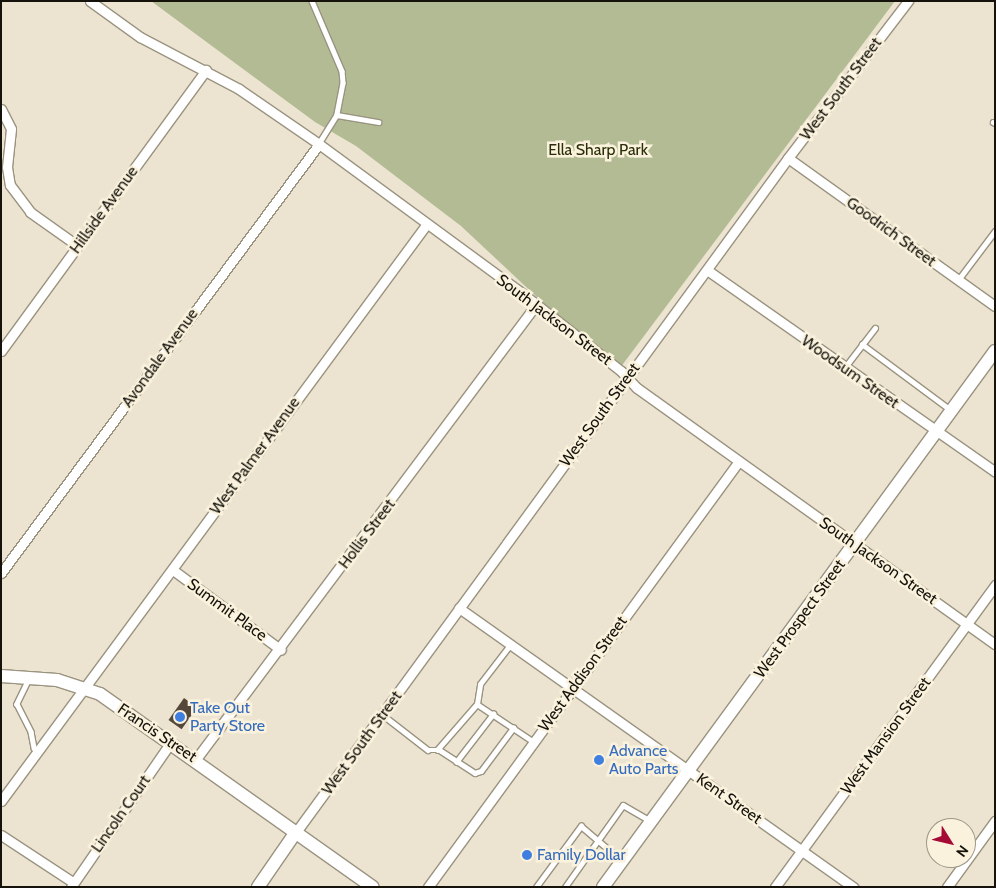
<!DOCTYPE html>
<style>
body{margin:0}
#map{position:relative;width:996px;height:888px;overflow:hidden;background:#ece4d0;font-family:Cabin,sans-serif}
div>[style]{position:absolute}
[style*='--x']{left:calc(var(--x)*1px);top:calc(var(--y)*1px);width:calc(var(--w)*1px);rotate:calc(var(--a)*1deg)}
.green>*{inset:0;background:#b3bb94}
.building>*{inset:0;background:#55473a;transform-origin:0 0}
.roads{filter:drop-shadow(1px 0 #9a9380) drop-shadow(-1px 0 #9a9380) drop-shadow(0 1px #9a9380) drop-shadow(0 -1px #9a9380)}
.lane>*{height:4.5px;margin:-2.25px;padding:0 2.25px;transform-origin:2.25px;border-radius:2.25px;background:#fff}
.street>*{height:9px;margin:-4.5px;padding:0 4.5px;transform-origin:4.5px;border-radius:4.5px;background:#fff}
.secondary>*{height:12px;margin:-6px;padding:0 6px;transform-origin:6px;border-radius:6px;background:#fff}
.dots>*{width:14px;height:14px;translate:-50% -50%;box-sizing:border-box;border:2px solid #faf2dd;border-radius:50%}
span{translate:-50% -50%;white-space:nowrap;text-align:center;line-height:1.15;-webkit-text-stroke:5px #faf2dd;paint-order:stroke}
.street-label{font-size:16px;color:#14120b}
.park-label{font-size:16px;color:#292e09}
.shop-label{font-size:16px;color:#366cbe}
.left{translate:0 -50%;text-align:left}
.frame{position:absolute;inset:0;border:2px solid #14120b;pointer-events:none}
.north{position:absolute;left:926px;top:818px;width:50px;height:50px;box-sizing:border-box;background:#faf2dd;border:1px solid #9e9889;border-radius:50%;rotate:126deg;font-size:14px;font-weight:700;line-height:20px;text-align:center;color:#14120b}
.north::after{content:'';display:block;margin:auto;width:18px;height:22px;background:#a60b36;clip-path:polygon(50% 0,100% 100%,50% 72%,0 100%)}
</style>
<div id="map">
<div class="green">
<div style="clip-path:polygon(151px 1px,895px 1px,617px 372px,461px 226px,356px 146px,315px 122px)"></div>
</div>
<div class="building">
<div style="left:184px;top:698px;width:16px;height:27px;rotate:35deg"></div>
</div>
<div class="roads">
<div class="lane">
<div style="--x:312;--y:1;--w:76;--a:66.8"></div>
<div style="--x:342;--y:71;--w:12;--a:85"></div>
<div style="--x:343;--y:83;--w:33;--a:101"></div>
<div style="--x:337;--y:115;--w:34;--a:122"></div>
<div style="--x:337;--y:115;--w:42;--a:9.7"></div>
<div style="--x:993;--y:122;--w:2;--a:27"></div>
<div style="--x:958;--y:280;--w:61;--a:-52.9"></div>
<div style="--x:862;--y:344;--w:111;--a:36.6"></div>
<div style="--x:845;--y:367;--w:49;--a:-52.4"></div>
<div style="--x:29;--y:679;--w:28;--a:116"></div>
<div style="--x:17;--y:704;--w:31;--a:63"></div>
<div style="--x:31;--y:732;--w:16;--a:79"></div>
<div style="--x:34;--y:748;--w:6;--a:31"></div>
<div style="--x:477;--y:704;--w:69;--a:33.7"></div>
<div style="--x:383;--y:715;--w:57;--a:37.9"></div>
<div style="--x:428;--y:750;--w:9;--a:0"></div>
<div style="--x:437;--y:750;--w:61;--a:-49"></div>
<div style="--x:477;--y:704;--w:20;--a:-81"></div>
<div style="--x:480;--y:684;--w:49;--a:-52.4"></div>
<div style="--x:438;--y:749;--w:44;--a:33"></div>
<div style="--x:475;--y:773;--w:6;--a:-18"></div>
<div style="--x:481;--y:771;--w:54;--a:-53.3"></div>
<div style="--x:456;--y:762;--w:61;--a:-52.4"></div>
<div style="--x:536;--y:887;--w:76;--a:-53.6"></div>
<div style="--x:581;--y:826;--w:52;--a:40.4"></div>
<div style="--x:565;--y:887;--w:100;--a:-54.7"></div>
<div style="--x:623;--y:805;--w:32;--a:30"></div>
</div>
<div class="street">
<div style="--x:90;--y:1;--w:62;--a:35.8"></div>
<div style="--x:140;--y:37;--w:112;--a:27.7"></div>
<div style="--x:239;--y:89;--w:97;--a:34.5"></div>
<div style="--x:319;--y:144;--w:258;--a:36.3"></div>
<div style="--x:527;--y:297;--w:120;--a:38.2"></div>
<div style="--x:621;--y:371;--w:23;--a:47"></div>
<div style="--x:637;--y:388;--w:440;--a:35.6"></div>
<div style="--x:1;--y:109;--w:22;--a:63"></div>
<div style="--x:11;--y:129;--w:38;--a:96"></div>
<div style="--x:7;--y:167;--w:18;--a:81"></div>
<div style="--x:10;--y:185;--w:34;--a:53"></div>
<div style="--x:30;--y:212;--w:59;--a:35.3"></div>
<div style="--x:788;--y:158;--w:254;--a:35.6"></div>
<div style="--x:707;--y:270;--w:352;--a:35"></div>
<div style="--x:1;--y:351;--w:348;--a:-53.9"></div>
<div style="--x:173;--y:570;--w:134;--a:36.5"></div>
<div style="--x:1;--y:573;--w:534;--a:-53.45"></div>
<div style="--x:459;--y:608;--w:483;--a:35.3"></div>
<div style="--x:196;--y:759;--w:566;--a:-53.19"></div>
<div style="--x:1;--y:801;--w:716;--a:-53.58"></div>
<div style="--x:296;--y:832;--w:834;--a:-53.87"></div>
<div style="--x:788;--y:158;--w:198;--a:-52.6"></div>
<div style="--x:1;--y:835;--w:87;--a:33.3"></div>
<div style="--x:71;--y:887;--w:176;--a:-55.4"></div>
<div style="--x:428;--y:887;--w:527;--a:-53.87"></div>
<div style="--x:775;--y:887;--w:374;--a:-53.9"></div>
<div style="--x:947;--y:887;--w:82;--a:-54"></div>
</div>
<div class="secondary">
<div style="--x:1;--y:676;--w:56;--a:4.1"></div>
<div style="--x:57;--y:680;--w:45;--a:18"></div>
<div style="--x:100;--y:694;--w:334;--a:35.3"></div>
<div style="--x:258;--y:887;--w:67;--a:-55.4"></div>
<div style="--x:603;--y:887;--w:664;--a:-53.82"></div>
</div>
</div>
<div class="dots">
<div style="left:180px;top:717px;background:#3f7fe0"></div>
<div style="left:599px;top:760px;background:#3f7fe0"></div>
<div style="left:527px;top:855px;background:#3f7fe0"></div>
</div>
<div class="street-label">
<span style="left:841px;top:89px;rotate:-53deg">West South Street</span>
<span style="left:104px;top:210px;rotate:-54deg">Hillside Avenue</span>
<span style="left:891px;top:232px;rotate:36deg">Goodrich Street</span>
<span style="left:554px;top:320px;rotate:37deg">South Jackson Street</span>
<span style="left:160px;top:358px;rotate:-54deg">Avondale Avenue</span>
<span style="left:850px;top:372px;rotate:35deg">Woodsum Street</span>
<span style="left:600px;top:415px;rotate:-54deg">West South Street</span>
<span style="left:255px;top:456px;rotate:-54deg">West Palmer Avenue</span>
<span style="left:367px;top:534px;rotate:-53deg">Hollis Street</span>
<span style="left:878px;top:561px;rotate:35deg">South Jackson Street</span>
<span style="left:227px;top:610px;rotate:36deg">Summit Place</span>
<span style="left:800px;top:619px;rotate:-54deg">West Prospect Street</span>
<span style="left:583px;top:674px;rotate:-54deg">West Addison Street</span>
<span style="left:157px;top:733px;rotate:34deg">Francis Street</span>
<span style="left:886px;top:736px;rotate:-54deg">West Mansion Street</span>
<span style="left:362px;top:743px;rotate:-54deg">West South Street</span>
<span style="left:729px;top:799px;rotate:35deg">Kent Street</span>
<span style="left:121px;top:814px;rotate:-55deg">Lincoln Court</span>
</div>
<div class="park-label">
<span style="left:598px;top:150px">Ella Sharp Park</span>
</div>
<div class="shop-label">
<span class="left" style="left:190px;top:717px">Take Out<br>Party Store</span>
<span class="left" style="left:609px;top:760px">Advance<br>Auto Parts</span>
<span class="left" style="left:537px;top:855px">Family Dollar</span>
</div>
<div class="frame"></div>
<div class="north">N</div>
</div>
